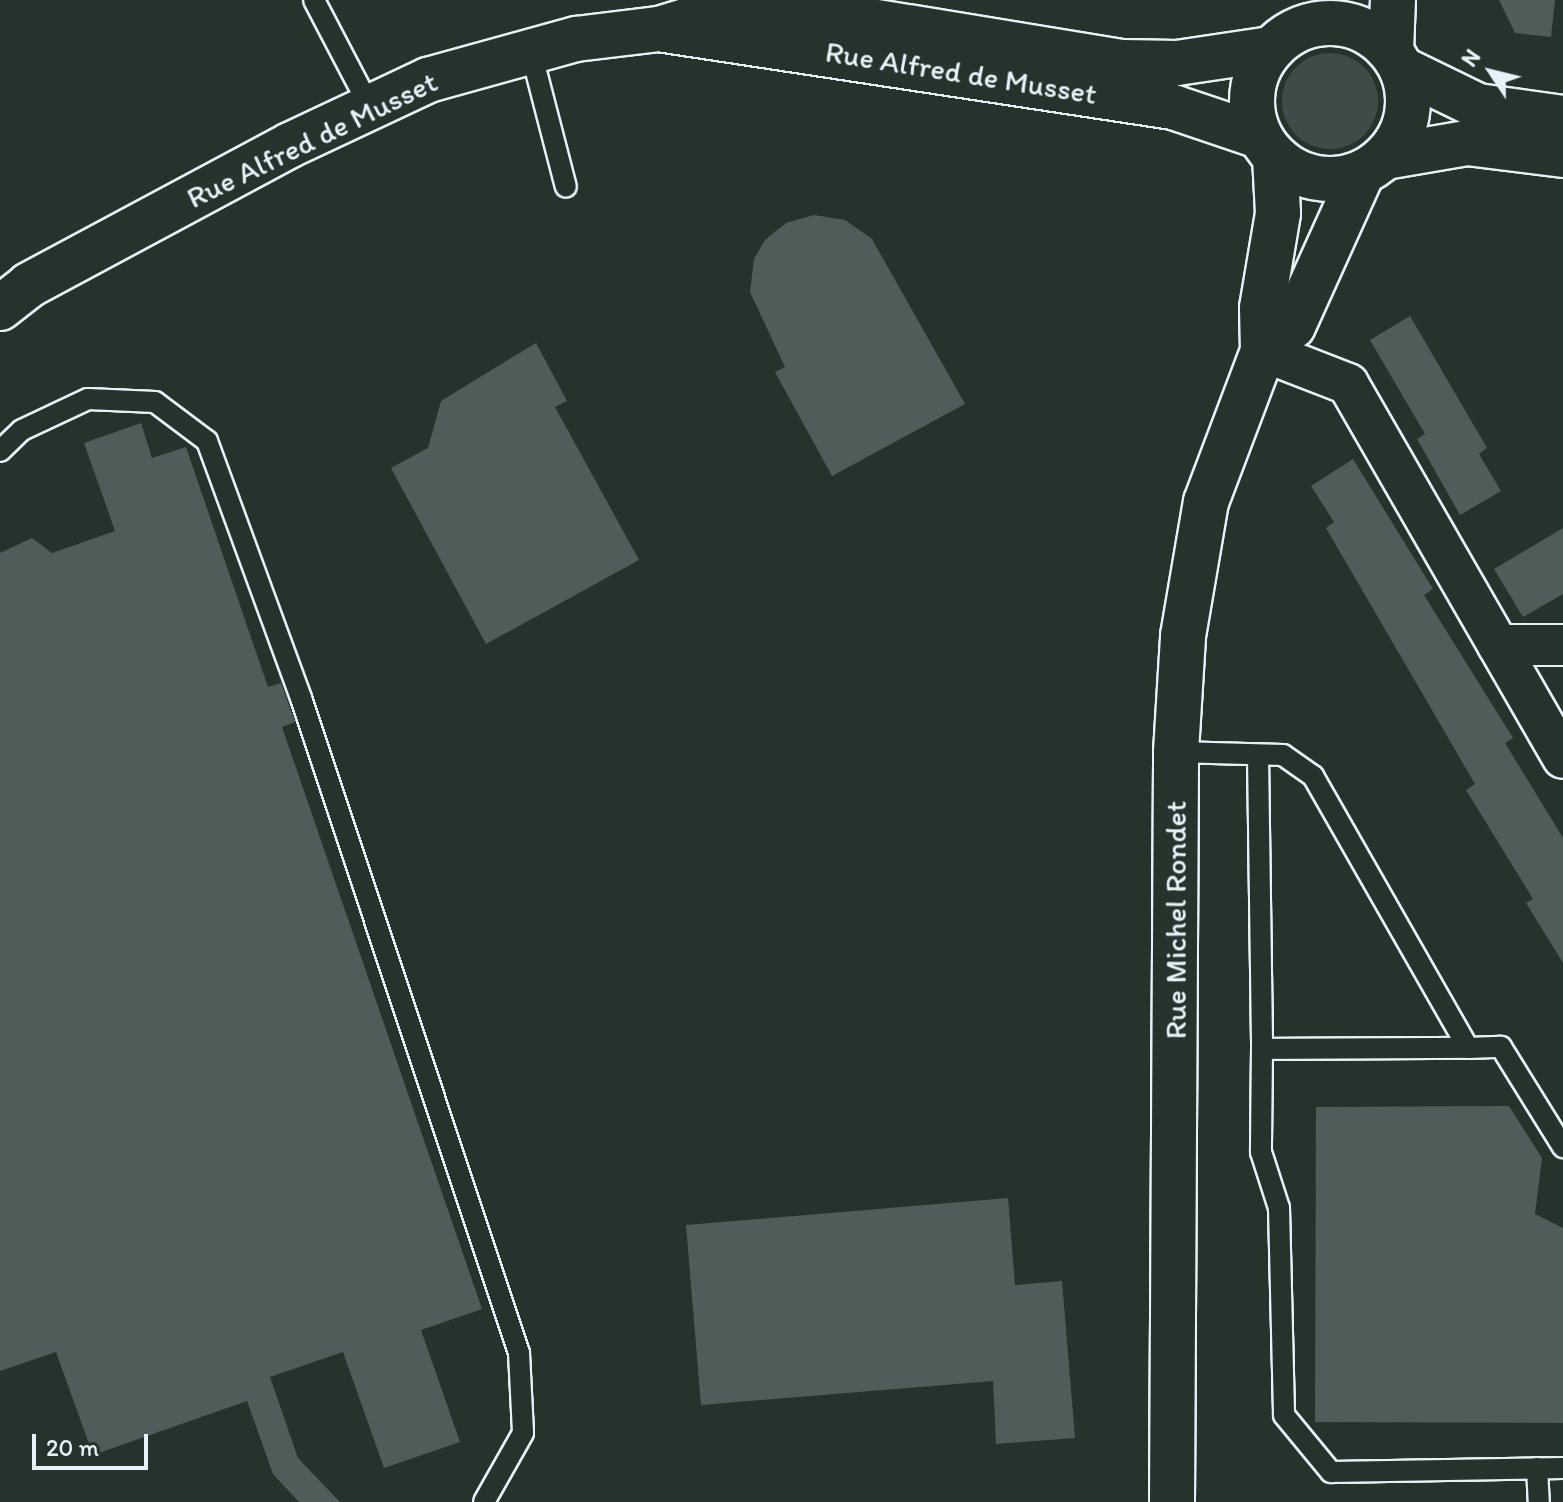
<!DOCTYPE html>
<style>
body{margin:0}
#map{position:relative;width:1563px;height:1502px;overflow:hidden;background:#26332d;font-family:Itim,sans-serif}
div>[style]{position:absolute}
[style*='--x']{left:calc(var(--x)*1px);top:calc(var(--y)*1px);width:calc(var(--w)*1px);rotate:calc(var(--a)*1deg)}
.green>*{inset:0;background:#3e4b47}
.round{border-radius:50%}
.building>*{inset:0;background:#505c59}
.roads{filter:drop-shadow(2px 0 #e8f1f8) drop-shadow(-2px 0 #e8f1f8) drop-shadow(0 2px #e8f1f8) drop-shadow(0 -2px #e8f1f8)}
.lane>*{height:20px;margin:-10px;padding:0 10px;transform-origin:10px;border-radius:10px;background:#26332d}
.street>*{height:40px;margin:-20px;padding:0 20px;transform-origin:20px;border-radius:20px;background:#26332d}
.secondary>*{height:44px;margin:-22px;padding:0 22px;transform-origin:22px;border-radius:22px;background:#26332d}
.secondary>.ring{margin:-22px;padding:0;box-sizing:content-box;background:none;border:44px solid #26332d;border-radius:50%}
span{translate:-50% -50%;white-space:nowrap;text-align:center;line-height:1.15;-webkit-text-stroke:8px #26332d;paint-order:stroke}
.street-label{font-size:30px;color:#e8f1f8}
.north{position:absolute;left:1451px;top:32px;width:80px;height:80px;-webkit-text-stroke:6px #26332d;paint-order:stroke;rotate:305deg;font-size:22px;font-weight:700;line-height:32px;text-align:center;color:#e8f1f8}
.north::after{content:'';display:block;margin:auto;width:28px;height:36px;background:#e8f1f8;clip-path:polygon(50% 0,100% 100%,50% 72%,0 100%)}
.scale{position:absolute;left:32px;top:1434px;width:116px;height:36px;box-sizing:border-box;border:4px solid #e8f1f8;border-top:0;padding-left:10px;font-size:24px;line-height:28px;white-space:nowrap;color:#e8f1f8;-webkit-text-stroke:6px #26332d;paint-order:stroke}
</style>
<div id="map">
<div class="green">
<div class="round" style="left:1282px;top:53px;width:96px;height:96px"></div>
</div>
<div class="building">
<div style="clip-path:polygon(1499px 0,1555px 0,1551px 37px,1515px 33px)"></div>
<div style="clip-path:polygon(814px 215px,845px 220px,872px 239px,965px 404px,832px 476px,775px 372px,785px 367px,750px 292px,754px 259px,765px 240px,786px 223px)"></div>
<div style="clip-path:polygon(1410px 316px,1487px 448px,1479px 454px,1501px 491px,1460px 515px,1417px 439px,1425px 434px,1370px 340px)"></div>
<div style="clip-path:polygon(536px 343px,567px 401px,555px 407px,639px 560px,486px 644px,391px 468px,428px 448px,441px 401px)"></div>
<div style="clip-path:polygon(141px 423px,152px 458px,186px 447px,268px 687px,281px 683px,295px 722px,282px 727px,482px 1309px,421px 1330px,460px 1442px,384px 1468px,343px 1352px,270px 1377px,298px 1458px,340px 1502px,299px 1502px,273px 1474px,247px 1401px,93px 1455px,56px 1352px,0 1371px,0 553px,32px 538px,52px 553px,115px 531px,84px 443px)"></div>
<div style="clip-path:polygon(1353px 459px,1433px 589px,1424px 595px,1513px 738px,1505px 743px,1563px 838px,1563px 963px,1526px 903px,1533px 899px,1466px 790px,1475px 784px,1326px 528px,1334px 522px,1311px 486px)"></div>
<div style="clip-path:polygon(1563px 528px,1563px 594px,1523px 617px,1494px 569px)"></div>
<div style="clip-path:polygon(1509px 1106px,1542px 1158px,1535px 1214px,1563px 1228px,1563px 1423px,1315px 1422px,1316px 1107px)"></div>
<div style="clip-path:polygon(1008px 1198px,1015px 1285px,1062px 1281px,1075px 1438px,996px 1444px,993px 1381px,701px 1405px,686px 1225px)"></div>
</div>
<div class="roads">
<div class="lane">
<div style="--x:314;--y:0;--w:121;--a:62.4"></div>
<div style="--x:531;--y:52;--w:139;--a:75.5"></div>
<div style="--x:0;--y:451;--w:30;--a:-44"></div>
<div style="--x:22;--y:430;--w:73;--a:-25.2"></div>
<div style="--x:88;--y:399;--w:67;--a:2.6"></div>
<div style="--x:155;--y:402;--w:65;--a:36.9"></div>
<div style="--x:207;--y:441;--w:274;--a:69.9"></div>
<div style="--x:301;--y:698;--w:690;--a:71.59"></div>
<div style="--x:519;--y:1353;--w:80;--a:87.1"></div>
<div style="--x:523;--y:1433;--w:79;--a:119.5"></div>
<div style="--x:1176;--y:752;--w:107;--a:1.6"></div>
<div style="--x:1283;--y:755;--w:37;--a:35"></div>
<div style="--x:1313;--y:776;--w:313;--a:60.3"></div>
<div style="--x:1468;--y:1048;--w:33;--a:-2"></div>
<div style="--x:1501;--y:1047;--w:118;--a:58.2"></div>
<div style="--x:1258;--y:755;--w:294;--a:89.2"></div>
<div style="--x:1262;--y:1049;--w:206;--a:-0.3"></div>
<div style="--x:1262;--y:1049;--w:103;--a:90.6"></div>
<div style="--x:1261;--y:1152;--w:59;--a:72.2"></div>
<div style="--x:1279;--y:1208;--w:207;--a:88.6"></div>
<div style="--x:1284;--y:1415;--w:74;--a:50.5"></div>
<div style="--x:1331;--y:1472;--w:232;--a:-1"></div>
<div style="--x:1537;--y:1468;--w:34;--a:87"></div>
</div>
<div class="street">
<div style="--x:1263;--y:351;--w:91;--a:21.2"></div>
<div style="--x:1348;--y:384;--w:431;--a:60.1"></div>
<div style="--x:1498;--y:645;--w:65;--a:0"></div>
</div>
<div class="secondary">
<div class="ring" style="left:1252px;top:23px;width:112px;height:112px"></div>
<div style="--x:665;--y:30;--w:514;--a:8.62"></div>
<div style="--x:1173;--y:107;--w:91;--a:18.6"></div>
<div style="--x:1391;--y:51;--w:51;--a:-87.8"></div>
<div style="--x:1402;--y:69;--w:85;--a:26"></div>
<div style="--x:1478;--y:106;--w:86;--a:8"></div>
<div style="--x:1385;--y:157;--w:83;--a:-9.7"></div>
<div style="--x:1467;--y:143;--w:97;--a:7.1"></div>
<div style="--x:0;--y:308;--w:37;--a:-38"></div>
<div style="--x:29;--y:285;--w:296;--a:-28.2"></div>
<div style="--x:290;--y:145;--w:153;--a:-25.2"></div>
<div style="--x:428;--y:80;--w:154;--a:-15.5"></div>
<div style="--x:576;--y:39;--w:84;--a:-6.9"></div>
<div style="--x:659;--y:29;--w:75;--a:-17"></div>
<div style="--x:731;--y:7;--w:79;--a:2.9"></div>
<div style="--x:810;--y:11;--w:317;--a:9.3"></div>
<div style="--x:1123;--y:62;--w:54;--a:1.1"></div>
<div style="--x:1177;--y:63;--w:95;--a:-8.5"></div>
<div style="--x:1263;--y:351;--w:39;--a:-40"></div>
<div style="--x:1293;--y:326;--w:168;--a:-65.7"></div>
<div style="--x:1172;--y:1502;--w:750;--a:-89.69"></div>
<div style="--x:1176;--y:752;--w:116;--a:-86.5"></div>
<div style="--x:1183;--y:636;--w:136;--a:-80.3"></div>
<div style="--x:1206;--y:502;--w:161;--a:-69.3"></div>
<div style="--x:1263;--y:351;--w:43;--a:-91.3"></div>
<div style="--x:1262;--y:308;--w:96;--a:-80.4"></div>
<div style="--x:1278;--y:213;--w:55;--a:-93.1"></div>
</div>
</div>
<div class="street-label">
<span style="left:961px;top:73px;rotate:9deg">Rue Alfred de Musset</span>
<span style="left:312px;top:140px;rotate:-26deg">Rue Alfred de Musset</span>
<span style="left:1176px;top:920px;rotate:-90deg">Rue Michel Rondet</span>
</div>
<div class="north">N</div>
<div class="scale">20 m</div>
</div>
